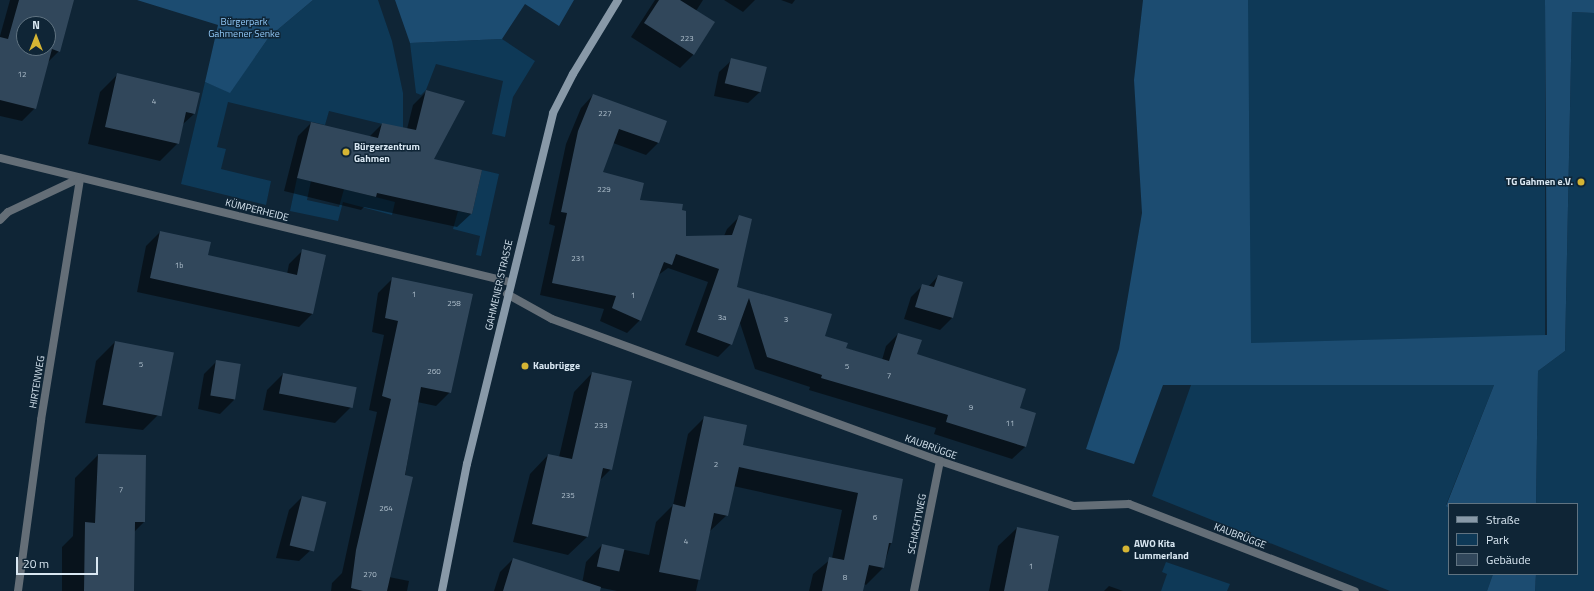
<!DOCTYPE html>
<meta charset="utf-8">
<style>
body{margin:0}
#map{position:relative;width:1594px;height:591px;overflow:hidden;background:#0f2536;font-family:"Titillium Web",sans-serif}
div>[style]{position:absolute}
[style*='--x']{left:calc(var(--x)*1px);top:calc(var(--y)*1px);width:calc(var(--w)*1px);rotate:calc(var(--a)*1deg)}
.green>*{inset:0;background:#0e3957;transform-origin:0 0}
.forest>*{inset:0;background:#1c4c71}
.shadow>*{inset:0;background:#0007}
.building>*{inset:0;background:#31475b;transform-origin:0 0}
.service>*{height:8px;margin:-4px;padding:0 4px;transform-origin:4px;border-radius:4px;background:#646e77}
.minor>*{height:8px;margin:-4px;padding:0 4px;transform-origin:4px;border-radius:4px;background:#646e77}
.secondary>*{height:8px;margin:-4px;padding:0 4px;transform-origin:4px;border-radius:4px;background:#8899a8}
.dots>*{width:11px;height:11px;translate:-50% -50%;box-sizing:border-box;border:2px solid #0f2536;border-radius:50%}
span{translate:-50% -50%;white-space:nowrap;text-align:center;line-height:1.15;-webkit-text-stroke:3px #0f2536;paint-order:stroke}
.number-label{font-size:8px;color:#afbfcc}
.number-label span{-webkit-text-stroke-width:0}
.park-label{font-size:10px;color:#92c9f8}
.poi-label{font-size:10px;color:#d9e7f2;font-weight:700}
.left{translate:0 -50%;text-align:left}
.right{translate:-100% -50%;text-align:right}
.street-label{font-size:10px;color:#d9e7f2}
.legend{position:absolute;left:1448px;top:503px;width:130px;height:72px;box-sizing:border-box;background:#0f2536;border:1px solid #607381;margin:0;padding:5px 7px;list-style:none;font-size:12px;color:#d9e7f2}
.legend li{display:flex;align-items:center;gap:8px;height:20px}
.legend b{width:20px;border:1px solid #607381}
.north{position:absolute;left:16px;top:16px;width:40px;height:40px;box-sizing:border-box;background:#0f2536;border:1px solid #607381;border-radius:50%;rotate:0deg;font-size:11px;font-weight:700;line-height:16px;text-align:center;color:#d9e7f2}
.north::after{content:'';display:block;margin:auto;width:14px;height:18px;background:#d5b534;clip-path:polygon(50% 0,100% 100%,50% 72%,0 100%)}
.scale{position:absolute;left:16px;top:557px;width:82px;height:18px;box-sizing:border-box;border:2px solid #d9e7f2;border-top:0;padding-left:5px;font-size:12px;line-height:14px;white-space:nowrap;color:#d9e7f2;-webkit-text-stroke:3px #0f2536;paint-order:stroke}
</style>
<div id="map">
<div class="green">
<div style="clip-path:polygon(313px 0,378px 0,392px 41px,403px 93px,403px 129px,329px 111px,325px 125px,228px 102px,217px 147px,226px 149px,221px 169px,271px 181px,266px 205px,181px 184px,205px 82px,230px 92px,269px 37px)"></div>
<div style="left:1248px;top:0;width:297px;height:343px"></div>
<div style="clip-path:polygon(1572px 12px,1594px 13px,1594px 591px,1535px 591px,1536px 574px,1577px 574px,1577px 504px,1536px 504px,1538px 371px,1565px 351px)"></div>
<div style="clip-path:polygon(502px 39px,535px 61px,513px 97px,505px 137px,492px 134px,503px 81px,436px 64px,426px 90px,421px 95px,416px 93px,410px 43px)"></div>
<div style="clip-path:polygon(482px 170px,499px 174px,481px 256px,476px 255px,480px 236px,453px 229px,458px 211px,472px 214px)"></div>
<div style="clip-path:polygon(297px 178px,311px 181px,307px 200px,339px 207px,344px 189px,395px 202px,392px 215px,343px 202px,338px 221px,290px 211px)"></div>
<div style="clip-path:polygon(1191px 385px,1494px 385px,1446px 505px,1449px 508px,1449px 574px,1493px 574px,1487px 591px,1390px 591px,1152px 496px)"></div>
<div style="clip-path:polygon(1166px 562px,1230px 584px,1227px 591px,1161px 591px,1167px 574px,1162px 572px)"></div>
</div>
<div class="forest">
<div style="clip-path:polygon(137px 0,313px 0,269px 37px,230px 93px,205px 82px,218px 25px)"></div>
<div style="clip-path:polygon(395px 0,574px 0,559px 26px,525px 4px,502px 39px,410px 43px)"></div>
<div style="clip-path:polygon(1143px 0,1248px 0,1251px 343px,1547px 335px,1545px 0,1594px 0,1594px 13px,1572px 12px,1565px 351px,1538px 371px,1536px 504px,1449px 504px,1449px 508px,1446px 506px,1494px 385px,1163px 385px,1134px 464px,1086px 449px,1119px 349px,1142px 213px,1134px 80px)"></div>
<div style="clip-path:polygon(1493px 574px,1536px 574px,1535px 591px,1487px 591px)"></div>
</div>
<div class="shadow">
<div style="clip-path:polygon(evenodd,10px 0,73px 0,59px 51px,47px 63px,35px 108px,22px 121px,0 116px,0 36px,10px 0,24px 24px,48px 24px,48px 48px,24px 48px,24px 24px)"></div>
<div style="clip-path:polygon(655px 0,703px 0,696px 11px,714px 23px,693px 55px,680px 68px,631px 37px)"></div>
<div style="clip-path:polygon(724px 0,755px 0,743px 12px)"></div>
<div style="clip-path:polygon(781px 0,795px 0,792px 4px)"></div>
<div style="clip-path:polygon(732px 60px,761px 91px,748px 103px,714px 96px,719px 72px)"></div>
<div style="clip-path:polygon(118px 74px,194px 114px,182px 125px,178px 143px,160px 161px,88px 144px,100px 92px)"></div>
<div style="clip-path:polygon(427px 91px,432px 160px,471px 214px,457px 227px,364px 207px,361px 210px,284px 191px,298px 136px,311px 123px,369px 137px,382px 124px,407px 129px,413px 105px)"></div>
<div style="clip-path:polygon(593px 95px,658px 143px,646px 155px,613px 143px,602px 173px,639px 201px,681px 211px,685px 237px,724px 236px,727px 229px,739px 217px,736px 288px,845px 348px,882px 360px,886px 346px,898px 334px,916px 354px,1019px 409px,1035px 414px,1025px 447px,1012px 459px,934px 434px,936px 428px,809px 390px,810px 387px,755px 369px,739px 320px,731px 344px,718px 357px,685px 345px,708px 282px,668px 268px,657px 276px,640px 320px,627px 333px,600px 321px,604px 309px,540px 295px,555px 226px,549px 224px,566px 144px,581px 108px)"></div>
<div style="clip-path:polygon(160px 232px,206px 256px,287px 274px,289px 264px,303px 250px,313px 313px,299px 327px,137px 292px,146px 246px)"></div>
<div style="clip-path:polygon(938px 276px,962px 283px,952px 318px,940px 330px,904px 319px,911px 297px,923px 285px,928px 287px)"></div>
<div style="clip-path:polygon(392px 279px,450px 392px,436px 406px,417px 402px,389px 577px,409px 581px,407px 591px,331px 591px,332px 583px,342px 573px,377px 412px,369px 410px,384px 335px,372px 332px,378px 293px)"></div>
<div style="clip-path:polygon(115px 342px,162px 411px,143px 430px,85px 423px,96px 361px)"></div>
<div style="clip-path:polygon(217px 361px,234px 400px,220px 414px,198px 409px,204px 374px)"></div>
<div style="clip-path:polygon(592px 373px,611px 469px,599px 481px,587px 537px,568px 555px,513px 542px,530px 474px,548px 455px,559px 457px,574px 392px)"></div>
<div style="clip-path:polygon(283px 374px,351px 407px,335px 423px,263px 410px,267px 390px)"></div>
<div style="clip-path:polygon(705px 417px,742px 446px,902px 480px,891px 543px,883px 568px,866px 585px,864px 584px,862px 591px,809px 591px,813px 574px,832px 558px,842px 510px,733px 486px,727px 515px,709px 532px,696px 591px,617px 591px,582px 584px,586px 562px,602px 545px,649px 555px,656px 522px,673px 505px,688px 434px)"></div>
<div style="clip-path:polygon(98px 455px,145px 456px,144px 522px,134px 532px,133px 591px,62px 591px,62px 547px,73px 536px,75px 478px)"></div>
<div style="clip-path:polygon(302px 497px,313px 548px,299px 561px,276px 558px,289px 510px)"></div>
<div style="clip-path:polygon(1017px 528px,1047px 591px,989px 591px,998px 546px)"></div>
<div style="clip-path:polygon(513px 559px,557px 591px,494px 591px,500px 572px)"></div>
<div style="clip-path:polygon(1109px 586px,1123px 591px,1104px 591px)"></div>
</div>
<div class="building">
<div style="clip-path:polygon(evenodd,19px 0,74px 0,60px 52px,52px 49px,36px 109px,0 100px,0 37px,8px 39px,19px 0,24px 24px,48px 24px,48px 48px,24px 48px,24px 24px)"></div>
<div style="clip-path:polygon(659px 0,680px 0,715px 22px,694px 55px,644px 23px)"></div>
<div style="left:731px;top:58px;width:37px;height:26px;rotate:14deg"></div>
<div style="clip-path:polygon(117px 73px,200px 93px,195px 114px,186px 112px,179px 144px,105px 127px)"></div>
<div style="clip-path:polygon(426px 90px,465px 101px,434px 159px,482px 170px,472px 214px,377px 193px,376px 197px,297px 178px,311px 122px,378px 138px,382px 123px,416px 130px)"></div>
<div style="clip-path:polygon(593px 94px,667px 121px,659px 143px,619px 129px,603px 172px,644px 183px,640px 200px,683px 204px,682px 210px,686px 211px,686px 236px,732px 235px,739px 215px,752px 219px,737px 287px,832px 314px,825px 336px,848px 343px,846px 348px,889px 361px,898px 333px,922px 340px,917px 354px,1026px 389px,1020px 408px,1036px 413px,1026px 447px,946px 422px,948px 415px,821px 378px,822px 375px,767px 357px,749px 298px,732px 345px,697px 332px,719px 269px,676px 254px,672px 265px,664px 262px,641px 321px,612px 308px,616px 296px,552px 283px,567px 213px,561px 212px,578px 131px)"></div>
<div style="clip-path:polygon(160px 231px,211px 242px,208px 255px,297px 275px,302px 249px,326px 255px,313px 314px,150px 278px)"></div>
<div style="clip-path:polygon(938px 275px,963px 282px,953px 318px,915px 307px,922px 284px,934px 287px)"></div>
<div style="clip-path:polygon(392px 277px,473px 294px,451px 393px,421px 387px,405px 475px,413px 477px,387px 591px,363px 591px,351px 588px,356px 550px,391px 399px,382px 396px,398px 321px,385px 318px)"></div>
<div style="left:115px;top:341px;width:60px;height:65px;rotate:11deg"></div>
<div style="left:216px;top:360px;width:25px;height:36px;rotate:9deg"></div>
<div style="clip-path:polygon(592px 372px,632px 381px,612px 470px,603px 468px,588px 537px,532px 524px,548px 454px,572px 459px)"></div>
<div style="left:283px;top:373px;width:75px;height:21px;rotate:11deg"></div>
<div style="clip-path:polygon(704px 416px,747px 425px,743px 445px,903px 479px,892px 543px,889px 543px,884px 568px,869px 565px,863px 591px,822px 591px,829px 557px,844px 560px,858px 493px,739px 467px,728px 516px,714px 513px,700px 580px,659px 572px,673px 504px,685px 507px)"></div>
<div style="clip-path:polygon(98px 454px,146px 455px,145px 522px,135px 522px,134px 591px,84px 591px,85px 522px,95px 523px)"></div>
<div style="left:302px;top:496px;width:25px;height:51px;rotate:14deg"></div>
<div style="clip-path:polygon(1017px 527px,1059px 536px,1048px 591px,1004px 591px)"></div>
<div style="left:602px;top:544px;width:23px;height:23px;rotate:13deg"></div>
<div style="clip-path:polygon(513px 558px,601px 587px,600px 591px,503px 591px)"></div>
</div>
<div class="service">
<div style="--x:0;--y:220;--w:11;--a:-45"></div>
<div style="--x:8;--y:212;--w:80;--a:-25.3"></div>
</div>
<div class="minor">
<div style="--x:0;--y:158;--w:525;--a:13.67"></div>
<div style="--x:507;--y:294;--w:51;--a:29.1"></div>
<div style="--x:552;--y:319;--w:413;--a:20.1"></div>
<div style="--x:940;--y:461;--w:141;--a:18.6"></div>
<div style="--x:1074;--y:506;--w:55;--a:-2.1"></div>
<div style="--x:1129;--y:504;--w:242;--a:21.1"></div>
<div style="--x:18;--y:591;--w:173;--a:-82.3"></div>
<div style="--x:41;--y:420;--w:245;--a:-80.8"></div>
<div style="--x:914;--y:591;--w:133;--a:-78.7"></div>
</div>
<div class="secondary">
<div style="--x:442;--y:591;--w:129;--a:-78.9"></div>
<div style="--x:467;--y:464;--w:361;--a:-76.2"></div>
<div style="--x:553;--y:113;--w:44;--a:-62.9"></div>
<div style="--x:573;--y:74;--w:87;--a:-58.7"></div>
</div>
<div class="dots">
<div style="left:346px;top:152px;background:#d5b534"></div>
<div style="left:1581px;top:182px;background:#d5b534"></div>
<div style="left:525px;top:366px;background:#d5b534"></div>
<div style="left:1126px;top:549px;background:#d5b534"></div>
</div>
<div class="number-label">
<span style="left:687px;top:39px">223</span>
<span style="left:22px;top:75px">12</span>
<span style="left:154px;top:102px">4</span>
<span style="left:605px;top:114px">227</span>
<span style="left:604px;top:190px">229</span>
<span style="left:578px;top:259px">231</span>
<span style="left:179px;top:266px">1b</span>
<span style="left:414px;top:295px">1</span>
<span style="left:633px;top:296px">1</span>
<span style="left:454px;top:304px">258</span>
<span style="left:722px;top:318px">3a</span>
<span style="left:786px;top:320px">3</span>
<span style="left:141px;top:365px">5</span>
<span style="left:847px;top:367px">5</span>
<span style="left:434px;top:372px">260</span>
<span style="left:889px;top:376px">7</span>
<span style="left:971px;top:408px">9</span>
<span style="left:1010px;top:424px">11</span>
<span style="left:601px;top:426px">233</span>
<span style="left:716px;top:465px">2</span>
<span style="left:121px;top:490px">7</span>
<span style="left:568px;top:496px">235</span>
<span style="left:386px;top:509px">264</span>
<span style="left:875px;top:518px">6</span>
<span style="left:686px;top:542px">4</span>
<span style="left:1031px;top:567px">1</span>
<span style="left:370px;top:575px">270</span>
<span style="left:845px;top:578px">8</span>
</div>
<div class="park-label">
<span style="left:244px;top:27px">Bürgerpark<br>Gahmener Senke</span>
</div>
<div class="poi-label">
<span class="left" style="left:354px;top:152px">Bürgerzentrum<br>Gahmen</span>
<span class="right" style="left:1573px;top:182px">TG Gahmen e.V.</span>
<span class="left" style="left:533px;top:366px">Kaubrügge</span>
<span class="left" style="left:1134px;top:549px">AWO Kita<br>Lummerland</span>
</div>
<div class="street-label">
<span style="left:257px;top:210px;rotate:14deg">KÜMPERHEIDE</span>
<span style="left:499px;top:285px;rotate:-77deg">GAHMENER STRASSE</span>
<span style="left:37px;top:382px;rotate:-81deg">HIRTENWEG</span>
<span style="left:931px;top:447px;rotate:20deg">KAUBRÜGGE</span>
<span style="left:917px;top:524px;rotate:-79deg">SCHACHTWEG</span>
<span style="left:1240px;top:536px;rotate:21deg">KAUBRÜGGE</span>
</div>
<ul class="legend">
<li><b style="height:5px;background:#8899a8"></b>Straße</li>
<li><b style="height:11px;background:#0e3957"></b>Park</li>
<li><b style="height:11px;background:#31475b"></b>Gebäude</li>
</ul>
<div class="north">N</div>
<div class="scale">20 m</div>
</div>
